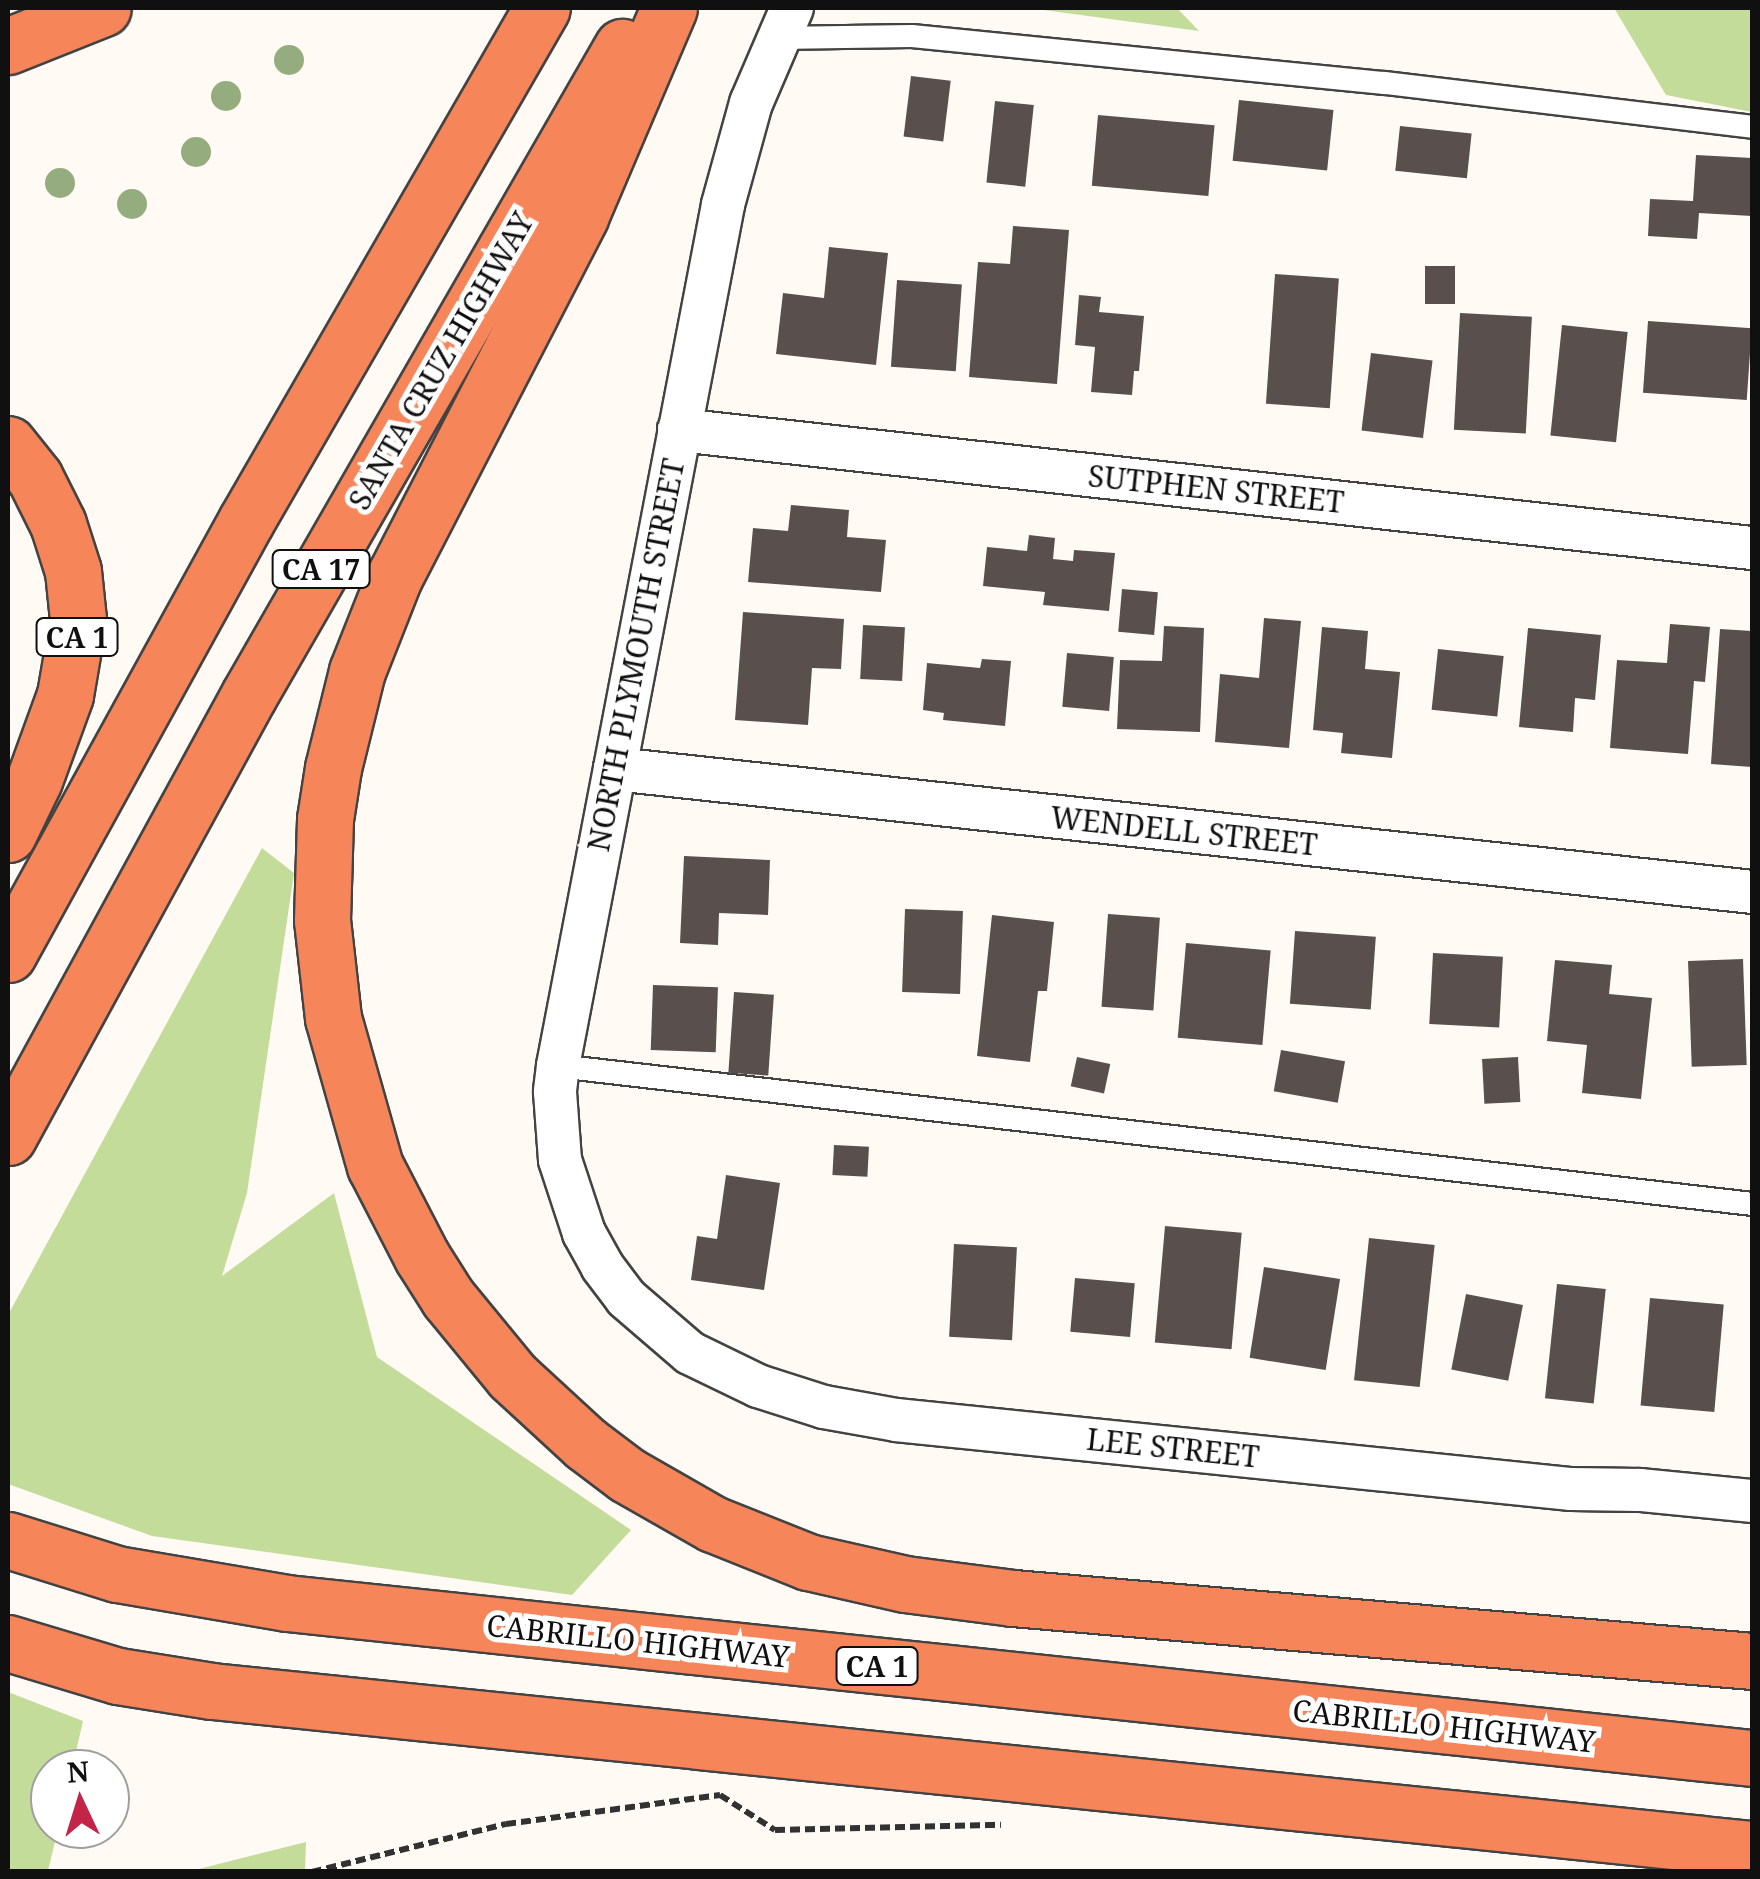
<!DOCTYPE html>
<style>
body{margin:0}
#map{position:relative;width:1760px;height:1879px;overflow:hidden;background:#fffbf4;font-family:"Noto Serif",serif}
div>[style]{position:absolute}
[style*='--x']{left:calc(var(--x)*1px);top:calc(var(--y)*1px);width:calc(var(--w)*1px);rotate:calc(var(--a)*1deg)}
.forest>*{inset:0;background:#c4dc9a}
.building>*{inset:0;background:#594f4c;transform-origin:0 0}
.path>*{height:6px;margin-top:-3px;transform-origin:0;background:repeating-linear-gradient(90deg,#323232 0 10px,transparent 0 15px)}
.roads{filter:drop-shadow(2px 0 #434343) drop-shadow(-2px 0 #434343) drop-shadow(0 2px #434343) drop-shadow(0 -2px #434343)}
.lane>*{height:22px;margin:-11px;padding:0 11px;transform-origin:11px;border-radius:11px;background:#fff}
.street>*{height:42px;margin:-21px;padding:0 21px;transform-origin:21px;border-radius:21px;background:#fff}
.highway>*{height:55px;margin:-27.5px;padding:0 27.5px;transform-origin:27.5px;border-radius:27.5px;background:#f7855a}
.trees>*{width:30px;height:30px;margin:-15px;border-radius:50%;background:#94ac7e}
span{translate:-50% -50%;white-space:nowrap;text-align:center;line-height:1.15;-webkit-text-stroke:10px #fff;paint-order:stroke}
.shield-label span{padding:2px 8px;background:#fff;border:2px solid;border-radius:8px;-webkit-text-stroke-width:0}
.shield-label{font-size:28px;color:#101010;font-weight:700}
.street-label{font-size:30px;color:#101010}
.frame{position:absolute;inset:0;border:10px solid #101010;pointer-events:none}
.north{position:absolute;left:30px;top:1749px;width:100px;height:100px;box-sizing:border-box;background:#fff;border:2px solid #9f9f9f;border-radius:50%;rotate:356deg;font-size:28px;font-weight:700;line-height:40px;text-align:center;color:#101010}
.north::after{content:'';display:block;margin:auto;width:35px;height:45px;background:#c52449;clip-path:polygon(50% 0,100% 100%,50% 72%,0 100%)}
</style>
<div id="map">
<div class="forest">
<div style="clip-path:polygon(1029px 8px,1177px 8px,1199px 31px)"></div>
<div style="clip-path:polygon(1614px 8px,1752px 8px,1752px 112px,1666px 95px)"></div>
<div style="clip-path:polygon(262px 848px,294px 873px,247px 1193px,222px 1276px,334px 1193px,377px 1357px,631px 1530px,572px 1595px,152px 1536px,8px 1484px,8px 1315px)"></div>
<div style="clip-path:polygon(8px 1692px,83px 1721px,72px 1769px,50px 1769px,50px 1829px,58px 1829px,48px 1871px,8px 1871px)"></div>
<div style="clip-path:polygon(306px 1842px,305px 1871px,191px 1871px)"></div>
</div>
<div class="building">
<div style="left:911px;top:76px;width:40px;height:61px;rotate:7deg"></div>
<div style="left:1239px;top:100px;width:95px;height:61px;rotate:6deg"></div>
<div style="left:995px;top:101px;width:39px;height:82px;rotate:6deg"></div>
<div style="left:1098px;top:115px;width:117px;height:71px;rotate:5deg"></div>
<div style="left:1400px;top:126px;width:72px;height:45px;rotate:6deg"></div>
<div style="clip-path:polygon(1696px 155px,1752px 158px,1752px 216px,1699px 213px,1697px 239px,1648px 236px,1650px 199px,1693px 201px)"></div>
<div style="clip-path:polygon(1013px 226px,1069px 230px,1057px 384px,969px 377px,978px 262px,1010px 264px)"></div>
<div style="clip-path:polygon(829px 247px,888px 253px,876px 365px,776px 354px,783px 293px,824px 298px)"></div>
<div style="left:1425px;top:266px;width:30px;height:38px"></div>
<div style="left:1275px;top:274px;width:64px;height:130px;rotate:4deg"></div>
<div style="left:897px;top:280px;width:65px;height:87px;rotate:4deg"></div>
<div style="clip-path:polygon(1079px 295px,1101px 297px,1099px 312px,1144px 316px,1139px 371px,1134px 371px,1132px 395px,1091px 392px,1095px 347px,1075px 345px)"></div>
<div style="left:1460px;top:313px;width:72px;height:117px;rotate:3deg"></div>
<div style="left:1648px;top:321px;width:104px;height:72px;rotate:4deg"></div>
<div style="left:1562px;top:325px;width:66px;height:111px;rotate:6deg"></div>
<div style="left:1371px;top:353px;width:62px;height:78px;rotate:7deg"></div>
<div style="clip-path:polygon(791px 505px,849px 510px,847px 537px,886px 540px,881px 592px,748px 582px,753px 528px,788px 531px)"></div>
<div style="clip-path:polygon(1029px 535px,1055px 538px,1053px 559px,1073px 561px,1074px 550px,1115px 553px,1109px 611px,1043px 605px,1045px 592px,983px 586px,987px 547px,1027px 551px)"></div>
<div style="left:1122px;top:589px;width:36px;height:43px;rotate:5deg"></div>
<div style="clip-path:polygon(743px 612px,844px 619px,841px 669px,812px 668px,808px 725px,735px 720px)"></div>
<div style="clip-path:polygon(1264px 618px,1301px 621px,1289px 748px,1215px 742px,1220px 674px,1259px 678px)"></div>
<div style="clip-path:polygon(1670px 624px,1710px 627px,1705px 682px,1694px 681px,1688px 754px,1610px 748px,1617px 660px,1667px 663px)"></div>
<div style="left:863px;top:625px;width:42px;height:54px;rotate:3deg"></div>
<div style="clip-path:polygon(1164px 626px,1204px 628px,1200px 732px,1117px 729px,1120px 660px,1162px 661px)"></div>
<div style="clip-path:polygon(1322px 627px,1368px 631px,1365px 669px,1400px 672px,1392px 758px,1341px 753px,1343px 733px,1313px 730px)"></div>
<div style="clip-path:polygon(1528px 628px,1601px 635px,1595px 700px,1575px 698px,1573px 732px,1519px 727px)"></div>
<div style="clip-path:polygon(1720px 629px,1752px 631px,1752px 767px,1711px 764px)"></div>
<div style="left:1438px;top:649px;width:66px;height:61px;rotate:6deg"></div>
<div style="left:1067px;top:653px;width:47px;height:54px;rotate:5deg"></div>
<div style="clip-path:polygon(982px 659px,1011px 661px,1005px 726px,943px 720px,944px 713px,923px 710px,927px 663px,980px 668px)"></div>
<div style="clip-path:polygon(684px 856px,770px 860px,768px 915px,719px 913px,718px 945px,680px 943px)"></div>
<div style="left:905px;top:909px;width:58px;height:83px;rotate:2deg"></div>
<div style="left:1108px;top:914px;width:52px;height:93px;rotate:4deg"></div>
<div style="clip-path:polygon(992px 915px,1054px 922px,1047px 991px,1038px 991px,1030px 1062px,977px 1056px)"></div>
<div style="left:1295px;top:931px;width:81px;height:73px;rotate:4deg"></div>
<div style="left:1186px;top:943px;width:85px;height:95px;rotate:5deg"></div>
<div style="left:1433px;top:953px;width:70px;height:71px;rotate:3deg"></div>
<div style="left:1743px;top:959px;width:106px;height:55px;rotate:88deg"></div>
<div style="clip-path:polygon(1555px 960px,1612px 965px,1609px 994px,1652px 998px,1641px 1099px,1582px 1093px,1587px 1045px,1547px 1041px)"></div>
<div style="left:653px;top:985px;width:65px;height:65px;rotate:2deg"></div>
<div style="left:734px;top:992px;width:40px;height:81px;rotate:4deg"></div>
<div style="left:1281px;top:1050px;width:65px;height:42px;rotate:10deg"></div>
<div style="left:1077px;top:1057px;width:34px;height:30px;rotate:12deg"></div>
<div style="left:1518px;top:1057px;width:45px;height:36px;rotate:87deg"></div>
<div style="left:834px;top:1145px;width:35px;height:30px;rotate:3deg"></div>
<div style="clip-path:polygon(726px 1175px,780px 1183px,764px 1290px,691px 1280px,697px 1236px,717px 1239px)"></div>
<div style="left:1165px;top:1226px;width:77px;height:117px;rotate:5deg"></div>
<div style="left:1369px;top:1238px;width:66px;height:143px;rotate:6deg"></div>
<div style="left:954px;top:1244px;width:63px;height:93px;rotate:3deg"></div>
<div style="left:1264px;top:1267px;width:77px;height:92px;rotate:9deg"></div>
<div style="left:1075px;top:1278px;width:60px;height:54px;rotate:5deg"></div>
<div style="left:1557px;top:1284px;width:49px;height:115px;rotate:6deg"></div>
<div style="left:1466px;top:1294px;width:58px;height:77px;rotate:11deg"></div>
<div style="left:1650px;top:1298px;width:74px;height:108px;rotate:5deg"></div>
</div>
<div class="path">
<div style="--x:312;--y:1872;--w:200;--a:-13.9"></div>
<div style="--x:506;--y:1824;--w:216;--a:-7.7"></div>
<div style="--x:720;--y:1795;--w:65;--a:32.5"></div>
<div style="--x:775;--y:1830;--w:226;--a:-1.3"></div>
</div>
<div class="roads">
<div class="lane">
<div style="--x:777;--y:38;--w:135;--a:-0.8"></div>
<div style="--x:912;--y:36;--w:475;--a:5.7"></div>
<div style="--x:1385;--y:83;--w:370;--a:6.8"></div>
<div style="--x:558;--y:1066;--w:1202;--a:6.59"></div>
</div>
<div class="street">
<div style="--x:792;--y:8;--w:103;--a:113.3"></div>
<div style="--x:751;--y:103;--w:106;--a:105.4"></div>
<div style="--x:723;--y:205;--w:877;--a:100.85"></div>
<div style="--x:558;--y:1066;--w:26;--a:97"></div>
<div style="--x:555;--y:1092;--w:68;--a:85.8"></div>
<div style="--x:560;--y:1160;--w:77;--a:71.8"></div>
<div style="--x:584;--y:1233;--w:38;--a:61"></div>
<div style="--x:602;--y:1266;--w:40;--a:53"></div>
<div style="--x:626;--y:1298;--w:84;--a:40.7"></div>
<div style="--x:690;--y:1353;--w:76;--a:25.9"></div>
<div style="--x:758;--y:1386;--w:69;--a:17.7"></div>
<div style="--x:824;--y:1407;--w:73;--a:10.2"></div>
<div style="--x:896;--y:1420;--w:679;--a:5.84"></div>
<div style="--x:1571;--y:1489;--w:69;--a:0.8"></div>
<div style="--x:1640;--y:1490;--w:113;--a:5.6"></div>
<div style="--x:679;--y:430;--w:1079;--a:6.28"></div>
<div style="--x:615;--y:769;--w:1144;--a:6.17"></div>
</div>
<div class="highway">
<div style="--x:669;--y:8;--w:227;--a:113.1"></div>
<div style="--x:580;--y:217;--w:403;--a:117.3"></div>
<div style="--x:395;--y:575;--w:103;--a:111.6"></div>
<div style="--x:357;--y:671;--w:100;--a:103.9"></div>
<div style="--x:333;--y:768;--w:52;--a:98.9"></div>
<div style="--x:325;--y:819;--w:101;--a:91.7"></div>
<div style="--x:322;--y:920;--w:99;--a:83.6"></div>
<div style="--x:333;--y:1018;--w:154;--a:74.2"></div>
<div style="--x:375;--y:1166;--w:102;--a:62.7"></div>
<div style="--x:422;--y:1257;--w:49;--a:57.6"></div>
<div style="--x:448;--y:1298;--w:101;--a:50.6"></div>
<div style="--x:512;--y:1376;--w:100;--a:42.6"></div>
<div style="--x:586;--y:1444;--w:51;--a:37.1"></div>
<div style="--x:627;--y:1475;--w:99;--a:29.7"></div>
<div style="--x:713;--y:1524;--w:102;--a:21.8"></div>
<div style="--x:808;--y:1562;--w:99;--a:12.8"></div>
<div style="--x:905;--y:1584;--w:109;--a:7.4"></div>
<div style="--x:1013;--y:1598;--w:742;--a:4.87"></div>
<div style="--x:8;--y:46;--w:102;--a:-21.8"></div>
<div style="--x:8;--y:444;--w:43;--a:51.5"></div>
<div style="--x:35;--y:478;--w:51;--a:63.4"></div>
<div style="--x:58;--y:524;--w:49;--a:72.3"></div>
<div style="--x:73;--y:571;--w:48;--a:84.1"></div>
<div style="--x:78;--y:619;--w:77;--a:99.7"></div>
<div style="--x:65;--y:695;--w:90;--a:110"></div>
<div style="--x:34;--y:780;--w:60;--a:115.7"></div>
<div style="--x:8;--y:954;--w:494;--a:-61.2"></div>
<div style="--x:246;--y:521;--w:592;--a:-60.02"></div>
<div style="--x:8;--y:1137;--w:503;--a:-61.4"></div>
<div style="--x:249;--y:695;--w:748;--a:-60.07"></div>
<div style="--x:8;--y:1540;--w:114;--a:17.3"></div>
<div style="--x:117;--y:1574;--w:172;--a:9.7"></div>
<div style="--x:287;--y:1603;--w:1473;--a:6.04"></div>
<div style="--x:8;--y:1643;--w:115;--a:16.7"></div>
<div style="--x:118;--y:1676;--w:95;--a:9.1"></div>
<div style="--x:212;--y:1691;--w:1548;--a:5.86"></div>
</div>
</div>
<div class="trees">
<div style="left:289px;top:60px"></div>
<div style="left:226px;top:96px"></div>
<div style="left:196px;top:152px"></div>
<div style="left:60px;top:183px"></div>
<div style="left:132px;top:204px"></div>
</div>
<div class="shield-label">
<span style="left:321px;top:569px">CA 17</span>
<span style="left:77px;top:637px">CA 1</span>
<span style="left:877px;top:1666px">CA 1</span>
</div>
<div class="street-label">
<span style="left:441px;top:361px;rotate:-60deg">SANTA CRUZ HIGHWAY</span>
<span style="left:1216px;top:489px;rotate:6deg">SUTPHEN STREET</span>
<span style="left:636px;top:655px;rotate:-79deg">NORTH PLYMOUTH STREET</span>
<span style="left:1184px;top:831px;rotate:6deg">WENDELL STREET</span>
<span style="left:1173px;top:1448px;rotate:6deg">LEE STREET</span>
<span style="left:638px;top:1641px;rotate:6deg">CABRILLO HIGHWAY</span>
<span style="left:1444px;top:1726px;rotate:6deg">CABRILLO HIGHWAY</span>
</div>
<div class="frame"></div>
<div class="north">N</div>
</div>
